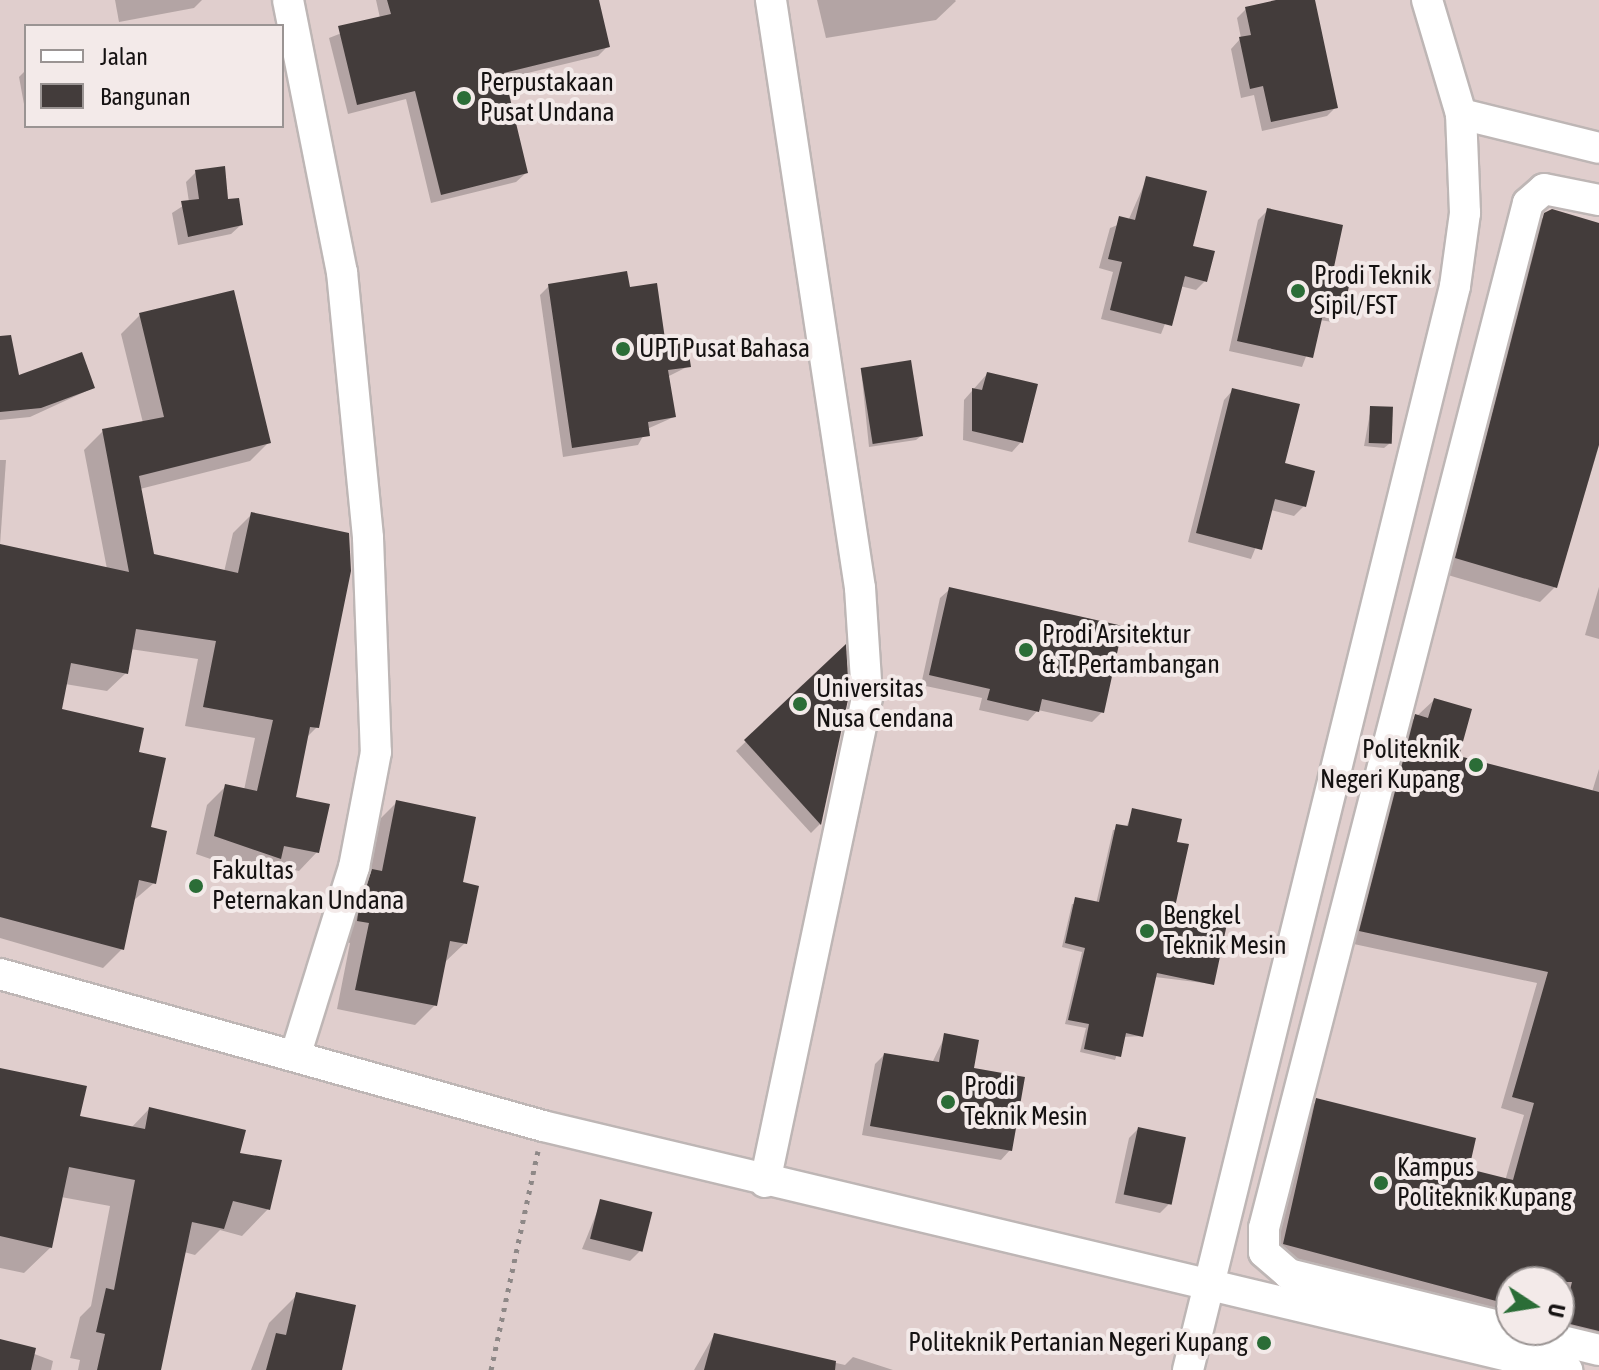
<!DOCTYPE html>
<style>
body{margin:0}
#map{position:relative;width:1599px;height:1370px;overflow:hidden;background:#e6dddc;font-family:"Asap Condensed",sans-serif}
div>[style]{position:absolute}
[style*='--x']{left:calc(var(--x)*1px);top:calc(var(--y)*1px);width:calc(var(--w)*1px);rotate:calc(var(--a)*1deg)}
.built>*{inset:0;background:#e0cecd}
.shadow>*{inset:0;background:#0003}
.building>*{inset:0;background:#433c3b;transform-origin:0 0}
.path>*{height:5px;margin-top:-2.5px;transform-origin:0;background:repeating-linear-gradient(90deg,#8e8887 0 4px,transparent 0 10px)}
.roads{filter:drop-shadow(2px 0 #beb6b5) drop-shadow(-2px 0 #beb6b5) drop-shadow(0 2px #beb6b5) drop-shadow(0 -2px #beb6b5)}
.minor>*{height:30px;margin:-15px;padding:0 15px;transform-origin:15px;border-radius:15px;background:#fff}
.dots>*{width:22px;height:22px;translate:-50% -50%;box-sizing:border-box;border:4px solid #f3eae9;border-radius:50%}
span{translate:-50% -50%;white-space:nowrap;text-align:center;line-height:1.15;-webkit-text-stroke:8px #f3eae9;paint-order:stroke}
.poi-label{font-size:26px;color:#151212}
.left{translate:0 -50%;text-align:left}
.right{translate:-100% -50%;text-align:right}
.legend{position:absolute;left:24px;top:24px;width:260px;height:104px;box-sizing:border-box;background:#f3eae9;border:2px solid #9a9493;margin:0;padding:10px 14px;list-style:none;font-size:24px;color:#151212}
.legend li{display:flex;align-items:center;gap:16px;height:40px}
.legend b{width:40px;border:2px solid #9a9493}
.north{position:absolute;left:1495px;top:1266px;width:80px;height:80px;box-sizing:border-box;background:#f3eae9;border:2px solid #9a9493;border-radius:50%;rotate:102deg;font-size:22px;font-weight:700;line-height:32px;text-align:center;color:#151212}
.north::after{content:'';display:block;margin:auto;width:28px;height:36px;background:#2b6d37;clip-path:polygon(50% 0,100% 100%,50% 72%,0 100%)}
</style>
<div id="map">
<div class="built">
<div style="clip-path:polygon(evenodd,0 0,1599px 0,1599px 1370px,0 1370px,0 0,26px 26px,282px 26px,282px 126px,26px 126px,26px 26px,0 0,1511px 1282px,1559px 1282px,1559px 1330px,1511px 1330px,1511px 1282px)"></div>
</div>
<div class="shadow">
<div style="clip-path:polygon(115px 0,202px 0,194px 8px,119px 22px)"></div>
<div style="clip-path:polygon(376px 0,597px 0,608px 46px,598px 56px,503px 79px,526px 173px,516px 182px,431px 203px,406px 99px,348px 114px,329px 38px,380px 18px)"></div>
<div style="clip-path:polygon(817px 0,955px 0,956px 1px,936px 20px,826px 38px)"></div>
<div style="clip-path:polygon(1286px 0,1313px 0,1336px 107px,1327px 116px,1262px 131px,1254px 95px,1241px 98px,1231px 49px,1241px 38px,1237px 18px,1246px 9px)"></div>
<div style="clip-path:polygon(26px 70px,26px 115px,19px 77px)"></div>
<div style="clip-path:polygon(196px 172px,241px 225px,231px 234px,178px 245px,172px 213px,189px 202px,186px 182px)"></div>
<div style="clip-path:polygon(1147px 178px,1205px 281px,1196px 290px,1180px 286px,1161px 334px,1101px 319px,1113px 272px,1099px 268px,1110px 228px,1128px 221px)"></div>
<div style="clip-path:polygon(1268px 210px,1332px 269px,1341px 313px,1332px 322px,1320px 320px,1302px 367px,1229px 351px,1258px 220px)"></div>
<div style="clip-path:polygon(1550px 211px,1599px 226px,1599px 438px,1555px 587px,1540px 602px,1441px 573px,1535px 226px)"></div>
<div style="clip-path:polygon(549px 286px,628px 289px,689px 366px,667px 377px,674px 417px,647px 429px,638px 445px,563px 457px,540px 295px)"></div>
<div style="clip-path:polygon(140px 315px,269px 442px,250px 461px,140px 489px,152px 556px,224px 572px,233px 533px,252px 514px,317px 727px,306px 738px,293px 799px,317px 852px,299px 871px,272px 865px,260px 876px,196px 854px,207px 805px,225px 787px,244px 790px,255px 738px,185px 726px,198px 659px,130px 649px,126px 673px,107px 691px,65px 684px,60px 711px,148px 829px,154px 883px,133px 901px,122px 949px,103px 968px,0 938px,0 546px,107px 569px,84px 450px,103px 431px,143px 423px,121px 334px)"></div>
<div style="clip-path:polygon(0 353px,17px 377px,93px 388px,30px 417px,0 420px)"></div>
<div style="clip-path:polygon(861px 369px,921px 436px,916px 440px,869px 447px)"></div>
<div style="clip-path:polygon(987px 374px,1021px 442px,1012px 452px,963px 440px,964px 400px)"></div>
<div style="clip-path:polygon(1233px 390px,1304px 506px,1294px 516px,1271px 510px,1251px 559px,1188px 542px,1224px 400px)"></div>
<div style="clip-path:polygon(1371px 408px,1389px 444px,1384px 448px,1364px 446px)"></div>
<div style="clip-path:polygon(0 460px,6px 460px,0 545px)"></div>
<div style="clip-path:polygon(1599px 587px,1599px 639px,1585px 635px)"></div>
<div style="clip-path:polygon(950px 589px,1102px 712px,1092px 722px,1038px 710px,1028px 721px,979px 710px,982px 698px,921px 685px,940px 598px)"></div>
<div style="clip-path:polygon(844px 648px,847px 695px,820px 824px,811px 833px,736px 751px)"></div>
<div style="clip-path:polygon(1434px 700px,1457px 758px,1592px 792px,1599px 769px,1599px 1344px,1559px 1330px,1559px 1282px,1511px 1282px,1511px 1320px,1272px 1256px,1305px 1112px,1317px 1101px,1467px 1171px,1505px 1181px,1524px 1115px,1501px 1108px,1537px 983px,1349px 943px,1404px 728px)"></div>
<div style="clip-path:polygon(396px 803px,460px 884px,465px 943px,445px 962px,435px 1005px,415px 1025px,337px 1009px,350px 943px,338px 940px,377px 822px)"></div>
<div style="clip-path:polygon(1133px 810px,1174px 843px,1173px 909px,1212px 984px,1155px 977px,1141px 1036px,1123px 1037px,1115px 1060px,1080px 1052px,1086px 1028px,1065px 1024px,1082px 952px,1062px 947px,1072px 904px,1096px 904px,1113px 830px,1126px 828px)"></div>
<div style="clip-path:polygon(945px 1036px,971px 1070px,1010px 1150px,1001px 1160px,862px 1135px,875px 1064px,884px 1055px,932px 1063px)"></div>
<div style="clip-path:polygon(0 1070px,78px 1117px,131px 1128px,149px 1109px,238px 1154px,268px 1209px,242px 1236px,220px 1230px,195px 1255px,184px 1252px,159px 1370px,78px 1370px,80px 1360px,70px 1358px,80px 1317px,91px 1306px,110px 1206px,61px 1197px,51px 1247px,24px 1273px,0 1268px)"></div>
<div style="clip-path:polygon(1138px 1129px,1170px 1203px,1160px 1213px,1115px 1203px,1129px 1138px)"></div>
<div style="clip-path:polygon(601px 1202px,640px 1251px,630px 1261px,582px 1249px)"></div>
<div style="clip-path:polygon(297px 1295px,340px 1370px,251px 1370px,269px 1323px)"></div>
<div style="clip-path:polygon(714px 1335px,845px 1365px,853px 1357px,893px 1370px,694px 1370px)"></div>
<div style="clip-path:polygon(0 1341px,53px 1361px,51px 1370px,0 1370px)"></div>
</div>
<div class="building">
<div style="clip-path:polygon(387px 0,599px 0,610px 47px,504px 73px,528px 173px,441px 195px,415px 91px,357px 105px,338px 26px,391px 14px)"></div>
<div style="clip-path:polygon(1276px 0,1315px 0,1338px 108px,1271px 122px,1263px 86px,1250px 89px,1239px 37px,1251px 35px,1245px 7px)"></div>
<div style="clip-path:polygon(225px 166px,228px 199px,239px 198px,243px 225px,188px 237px,181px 201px,199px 199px,195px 170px)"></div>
<div style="clip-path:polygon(1146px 176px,1207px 191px,1193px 246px,1215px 251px,1207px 282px,1185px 276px,1172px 326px,1110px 310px,1122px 262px,1108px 259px,1119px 216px,1135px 220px)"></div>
<div style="clip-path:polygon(1267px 208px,1343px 225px,1334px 267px,1352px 272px,1343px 314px,1324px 310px,1313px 358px,1237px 341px)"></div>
<div style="clip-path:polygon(1552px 209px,1599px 223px,1599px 445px,1557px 588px,1455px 558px,1544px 213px)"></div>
<div style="clip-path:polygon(627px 271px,630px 287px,657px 283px,665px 339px,686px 335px,691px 367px,668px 370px,676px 417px,648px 422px,650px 436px,572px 448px,548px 284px)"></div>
<div style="clip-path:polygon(234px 290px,271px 443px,139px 476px,154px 554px,238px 573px,251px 512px,349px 533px,351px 571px,319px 728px,310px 727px,296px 797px,330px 804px,319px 853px,284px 846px,281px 859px,214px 836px,225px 784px,257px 791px,273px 720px,203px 707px,216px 641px,136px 629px,128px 674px,71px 663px,62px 709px,144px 728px,139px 752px,166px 758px,151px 827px,167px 831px,156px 884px,139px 880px,124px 950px,0 917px,0 544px,129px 572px,102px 429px,164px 417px,139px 313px)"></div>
<div style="clip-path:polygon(11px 335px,19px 375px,82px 352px,95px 388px,41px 408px,0 412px,0 336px)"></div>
<div style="left:911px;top:360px;width:77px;height:51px;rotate:81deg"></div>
<div style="clip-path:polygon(987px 372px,1038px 384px,1023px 443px,972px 431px,972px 388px,982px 390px)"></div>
<div style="clip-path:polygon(1232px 388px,1300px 404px,1285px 463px,1315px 471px,1306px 507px,1275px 499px,1262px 550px,1196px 533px)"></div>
<div style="left:1370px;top:406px;width:23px;height:37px;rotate:2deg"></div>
<div style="clip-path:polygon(949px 587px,1123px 626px,1104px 713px,1042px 699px,1039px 712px,987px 700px,990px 689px,929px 675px)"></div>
<div style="clip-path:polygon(846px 644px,849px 695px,821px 825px,744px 740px)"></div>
<div style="clip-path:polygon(1434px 698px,1472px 709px,1459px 756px,1599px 792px,1599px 1331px,1562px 1322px,1572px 1282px,1511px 1282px,1511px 1305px,1283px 1244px,1316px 1098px,1476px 1138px,1469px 1169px,1513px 1180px,1534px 1103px,1512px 1097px,1548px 972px,1359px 931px,1415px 714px,1428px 718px)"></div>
<div style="clip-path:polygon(396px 800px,476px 817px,463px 882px,479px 886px,467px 944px,450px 941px,437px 1006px,355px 990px,369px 923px,357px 921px,358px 914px,372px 869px,382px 871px)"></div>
<div style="clip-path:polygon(1132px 808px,1182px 819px,1177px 842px,1189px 844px,1175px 907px,1228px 919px,1214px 985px,1157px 973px,1143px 1037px,1126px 1033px,1121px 1057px,1084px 1049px,1089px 1024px,1068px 1020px,1085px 948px,1065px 943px,1075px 897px,1099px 902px,1116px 824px,1128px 826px)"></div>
<div style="clip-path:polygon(944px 1033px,979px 1040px,974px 1068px,1025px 1077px,1012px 1151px,870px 1126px,884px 1053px,939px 1062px)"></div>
<div style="clip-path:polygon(0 1068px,87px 1086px,80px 1116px,145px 1129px,149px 1107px,246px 1130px,240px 1153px,282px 1160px,270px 1210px,233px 1201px,224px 1229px,192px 1222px,161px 1370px,97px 1370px,105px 1334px,96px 1332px,106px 1288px,114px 1290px,135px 1180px,69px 1167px,52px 1248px,0 1236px)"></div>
<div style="left:1138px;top:1127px;width:49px;height:69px;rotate:12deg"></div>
<div style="left:600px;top:1199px;width:54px;height:41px;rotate:14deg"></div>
<div style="clip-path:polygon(296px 1292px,356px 1305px,342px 1370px,266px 1370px,276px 1333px,286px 1335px)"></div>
<div style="clip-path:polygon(714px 1333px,836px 1361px,835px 1370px,704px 1370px)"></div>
<div style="clip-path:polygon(0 1339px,36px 1348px,31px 1370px,0 1370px)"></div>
</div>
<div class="path">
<div style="--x:491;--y:1370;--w:224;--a:-77.9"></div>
</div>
<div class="roads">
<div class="minor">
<div style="--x:288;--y:0;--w:277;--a:78.8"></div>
<div style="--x:342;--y:272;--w:267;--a:84.4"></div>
<div style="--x:368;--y:538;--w:214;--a:87.9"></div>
<div style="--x:376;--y:752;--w:117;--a:100.8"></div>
<div style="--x:354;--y:867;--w:198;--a:107.3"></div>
<div style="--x:1461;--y:114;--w:142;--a:13.8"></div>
<div style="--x:0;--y:974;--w:564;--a:15.64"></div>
<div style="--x:543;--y:1126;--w:1053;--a:13.4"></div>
<div style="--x:765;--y:1182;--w:497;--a:-78.1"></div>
<div style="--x:867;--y:696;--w:108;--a:-93.7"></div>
<div style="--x:860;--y:588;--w:595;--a:-98.61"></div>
<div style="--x:1511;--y:1329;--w:229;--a:-166.1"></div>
<div style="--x:1289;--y:1274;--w:33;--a:-139"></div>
<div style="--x:1264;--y:1252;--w:24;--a:-90"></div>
<div style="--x:1264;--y:1228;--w:1058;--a:-75.56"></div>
<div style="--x:1528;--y:203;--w:21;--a:-41"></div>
<div style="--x:1544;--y:189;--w:56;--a:11.3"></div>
<div style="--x:1517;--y:1330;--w:84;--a:13.7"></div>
<div style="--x:1188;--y:1370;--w:1116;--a:-76.16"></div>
<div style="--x:1455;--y:286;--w:74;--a:-82.2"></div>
<div style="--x:1465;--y:213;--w:99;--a:-92.3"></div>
<div style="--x:1461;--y:114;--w:119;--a:-106.6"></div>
</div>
</div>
<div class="dots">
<div style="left:464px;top:98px;background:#2b6d37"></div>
<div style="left:1298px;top:291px;background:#2b6d37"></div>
<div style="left:623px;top:349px;background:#2b6d37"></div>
<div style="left:1026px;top:650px;background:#2b6d37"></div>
<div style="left:800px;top:704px;background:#2b6d37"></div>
<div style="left:1476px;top:765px;background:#2b6d37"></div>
<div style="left:196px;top:886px;background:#2b6d37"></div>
<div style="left:1147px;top:931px;background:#2b6d37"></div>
<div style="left:948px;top:1102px;background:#2b6d37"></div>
<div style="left:1381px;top:1183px;background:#2b6d37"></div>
<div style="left:1264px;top:1343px;background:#2b6d37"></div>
</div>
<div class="poi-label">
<span class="left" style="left:480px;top:98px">Perpustakaan<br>Pusat Undana</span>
<span class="left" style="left:1314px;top:291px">Prodi Teknik<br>Sipil/FST</span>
<span class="left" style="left:639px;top:349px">UPT Pusat Bahasa</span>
<span class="left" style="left:1042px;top:650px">Prodi Arsitektur<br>&amp; T. Pertambangan</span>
<span class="left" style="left:816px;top:704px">Universitas<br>Nusa Cendana</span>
<span class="right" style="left:1460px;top:765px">Politeknik<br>Negeri Kupang</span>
<span class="left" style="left:212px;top:886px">Fakultas<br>Peternakan Undana</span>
<span class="left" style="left:1163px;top:931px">Bengkel<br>Teknik Mesin</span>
<span class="left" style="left:964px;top:1102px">Prodi<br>Teknik Mesin</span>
<span class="left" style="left:1397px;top:1183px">Kampus<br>Politeknik Kupang</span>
<span class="right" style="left:1248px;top:1343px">Politeknik Pertanian Negeri Kupang</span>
</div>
<ul class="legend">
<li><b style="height:10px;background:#fff"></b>Jalan</li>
<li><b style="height:22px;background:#433c3b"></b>Bangunan</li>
</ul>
<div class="north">U</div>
</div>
